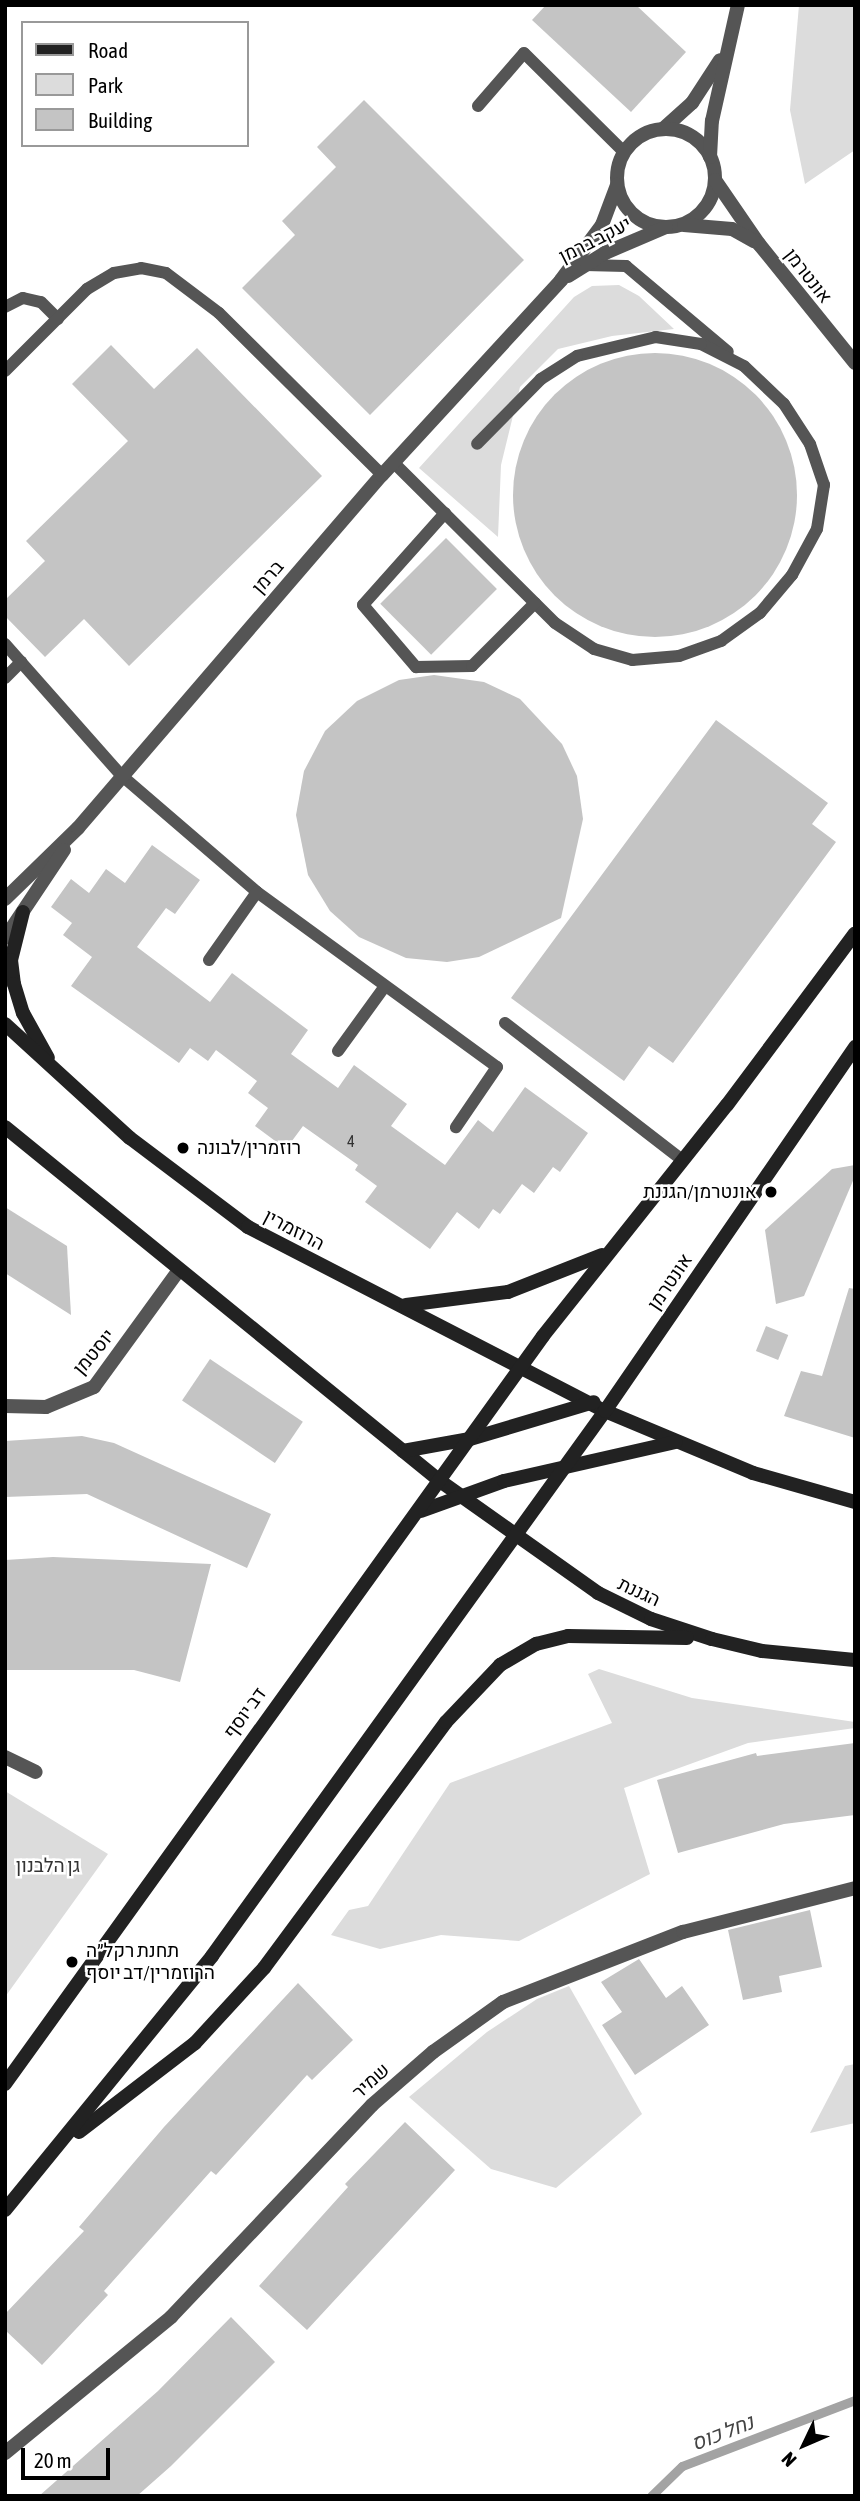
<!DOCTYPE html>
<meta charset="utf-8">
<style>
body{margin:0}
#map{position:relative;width:860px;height:2501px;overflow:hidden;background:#fff;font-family:"Asap Condensed",Heebo,sans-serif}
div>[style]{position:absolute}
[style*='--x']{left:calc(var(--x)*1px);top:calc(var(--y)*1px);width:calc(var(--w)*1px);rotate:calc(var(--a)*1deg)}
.green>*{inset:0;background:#dcdcdc}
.stream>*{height:9px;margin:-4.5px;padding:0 4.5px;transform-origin:4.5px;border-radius:4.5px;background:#a3a3a3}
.building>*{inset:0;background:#c4c4c4;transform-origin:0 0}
.round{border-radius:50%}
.lane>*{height:12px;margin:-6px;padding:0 6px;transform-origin:6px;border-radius:6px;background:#555}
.street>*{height:14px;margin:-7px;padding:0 7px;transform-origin:7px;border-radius:7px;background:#555}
.street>.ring{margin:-7px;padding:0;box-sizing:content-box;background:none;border:14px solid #555;border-radius:50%}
.secondary>*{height:14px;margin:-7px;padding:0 7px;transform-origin:7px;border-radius:7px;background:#222}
.dots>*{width:19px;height:19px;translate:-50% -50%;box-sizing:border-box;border:4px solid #fff;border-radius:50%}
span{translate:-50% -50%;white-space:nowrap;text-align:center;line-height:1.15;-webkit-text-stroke:5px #fff;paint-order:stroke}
.number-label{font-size:16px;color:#313131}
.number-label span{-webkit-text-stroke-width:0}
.street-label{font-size:19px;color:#000}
.poi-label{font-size:19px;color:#000}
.left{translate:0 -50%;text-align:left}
.right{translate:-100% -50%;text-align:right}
.park-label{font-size:19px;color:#333}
.water-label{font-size:21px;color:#444;font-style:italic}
.frame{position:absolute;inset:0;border:7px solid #000;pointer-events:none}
.legend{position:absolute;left:21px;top:21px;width:228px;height:126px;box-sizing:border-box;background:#fff;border:2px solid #999;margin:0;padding:9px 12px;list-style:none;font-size:21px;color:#000}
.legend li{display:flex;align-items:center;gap:14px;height:35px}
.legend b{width:35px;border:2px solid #999}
.north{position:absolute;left:769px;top:2410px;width:70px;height:70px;-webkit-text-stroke:5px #fff;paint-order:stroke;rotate:226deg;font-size:19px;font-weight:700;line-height:28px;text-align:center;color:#000}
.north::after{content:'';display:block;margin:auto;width:24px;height:32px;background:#000;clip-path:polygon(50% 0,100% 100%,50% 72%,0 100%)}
.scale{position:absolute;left:21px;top:2448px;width:89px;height:32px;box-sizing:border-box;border:4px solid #000;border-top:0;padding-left:9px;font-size:21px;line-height:24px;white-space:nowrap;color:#000;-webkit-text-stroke:5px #fff;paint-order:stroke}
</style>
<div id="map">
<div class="green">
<div style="clip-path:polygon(799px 5px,855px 5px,855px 150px,805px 184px,790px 110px)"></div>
<div style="clip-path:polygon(619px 285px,639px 296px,674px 329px,612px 336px,558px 349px,520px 387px,501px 465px,498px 537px,419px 468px,574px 297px,592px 286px)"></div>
<div style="clip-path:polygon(599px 1669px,692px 1698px,855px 1722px,855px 1728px,748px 1743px,624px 1788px,650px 1874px,519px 1941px,441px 1935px,380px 1949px,331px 1935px,349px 1910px,368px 1906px,450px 1783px,612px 1723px,588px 1674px)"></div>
<div style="clip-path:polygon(5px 1791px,108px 1854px,5px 1997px)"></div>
<div style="clip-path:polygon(569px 1986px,642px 2114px,556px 2188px,491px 2169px,409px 2097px,487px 2032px,537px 1999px)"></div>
<div style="clip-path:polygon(855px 2064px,855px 2123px,810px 2133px,845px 2066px)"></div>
</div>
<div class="stream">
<div style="--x:651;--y:2496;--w:43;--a:-44.1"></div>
<div style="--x:682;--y:2466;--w:185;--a:-20.9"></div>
</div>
<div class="building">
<div style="clip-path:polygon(546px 5px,636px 5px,686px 52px,631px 112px,532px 20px)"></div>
<div style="clip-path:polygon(364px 100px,524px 260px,370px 415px,242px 288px,295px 235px,282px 221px,336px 167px,317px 147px)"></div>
<div style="clip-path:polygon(111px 345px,154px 389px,197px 348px,322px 476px,129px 666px,84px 619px,45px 657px,5px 616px,5px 600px,45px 561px,26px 541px,128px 441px,72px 384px)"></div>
<div class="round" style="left:513px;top:353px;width:284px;height:284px"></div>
<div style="left:446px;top:538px;width:72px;height:93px;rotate:45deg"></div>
<div style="clip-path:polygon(434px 675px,484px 682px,520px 699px,562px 744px,577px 776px,583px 819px,561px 918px,479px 957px,447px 962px,406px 958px,359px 937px,330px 911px,308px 875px,296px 815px,304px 771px,325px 731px,357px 701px,399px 680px)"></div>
<div style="clip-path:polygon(716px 720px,828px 803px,812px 824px,836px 842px,673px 1063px,649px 1046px,624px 1081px,511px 998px)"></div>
<div style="clip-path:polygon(152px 845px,200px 880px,175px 914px,166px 908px,137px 947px,210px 1002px,232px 973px,308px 1030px,291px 1054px,338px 1088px,354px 1065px,407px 1104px,391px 1126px,445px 1165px,478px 1120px,493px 1132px,525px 1087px,588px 1133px,560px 1172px,553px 1167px,534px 1193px,522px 1184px,500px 1214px,493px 1209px,479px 1229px,457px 1212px,430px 1249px,365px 1202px,377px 1186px,355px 1170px,358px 1165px,303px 1126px,286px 1149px,255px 1126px,268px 1108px,248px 1093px,257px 1081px,216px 1050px,208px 1061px,190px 1048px,179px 1063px,71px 986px,92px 957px,63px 935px,72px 923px,51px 907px,71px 879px,89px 893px,106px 869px,125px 883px)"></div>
<div style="clip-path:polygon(855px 1165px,855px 1176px,804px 1296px,776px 1304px,765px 1230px,832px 1169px)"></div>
<div style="clip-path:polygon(5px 1207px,67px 1246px,71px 1315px,5px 1273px)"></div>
<div style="clip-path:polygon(849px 1288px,855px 1289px,855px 1438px,784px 1416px,801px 1371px,822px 1376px)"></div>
<div style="left:766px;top:1326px;width:24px;height:27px;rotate:22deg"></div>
<div style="left:210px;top:1359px;width:112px;height:50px;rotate:34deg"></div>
<div style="clip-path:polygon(82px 1436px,114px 1443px,271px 1514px,247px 1568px,87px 1494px,5px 1497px,5px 1441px)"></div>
<div style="clip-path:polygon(53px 1557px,211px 1564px,180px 1682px,134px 1670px,5px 1670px,5px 1560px)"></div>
<div style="clip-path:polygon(855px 1743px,855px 1815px,784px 1824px,678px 1853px,657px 1780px,756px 1753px,757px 1756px)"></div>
<div style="clip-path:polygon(810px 1910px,822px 1967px,779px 1976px,782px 1992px,743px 2000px,728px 1930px)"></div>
<div style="clip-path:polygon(639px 1959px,666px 1998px,682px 1986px,709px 2025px,635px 2075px,602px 2025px,622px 2012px,601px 1982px)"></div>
<div style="clip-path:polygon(298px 1983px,353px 2040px,312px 2080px,307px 2075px,216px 2175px,211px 2171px,104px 2291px,108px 2295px,42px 2365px,5px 2330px,5px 2314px,84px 2231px,79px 2227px,164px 2127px)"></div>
<div style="clip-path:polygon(405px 2122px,455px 2170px,307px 2330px,259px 2286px,348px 2187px,345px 2184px)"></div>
<div style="clip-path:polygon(231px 2317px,275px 2362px,171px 2466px,137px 2496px,39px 2496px,158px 2391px)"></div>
</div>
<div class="lane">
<div style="--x:478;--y:106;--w:70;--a:-49"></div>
<div style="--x:524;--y:53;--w:141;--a:44.7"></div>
<div style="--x:585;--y:265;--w:41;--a:1.4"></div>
<div style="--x:626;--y:266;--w:133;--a:40.1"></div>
<div style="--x:5;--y:307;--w:20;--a:-27"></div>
<div style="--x:23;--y:298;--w:18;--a:13"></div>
<div style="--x:41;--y:302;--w:24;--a:45"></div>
<div style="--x:5;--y:371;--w:116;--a:-45"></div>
<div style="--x:87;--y:289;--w:31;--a:-31"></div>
<div style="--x:114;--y:273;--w:27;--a:-10"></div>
<div style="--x:141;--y:268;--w:25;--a:11"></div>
<div style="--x:166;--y:273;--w:66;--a:37"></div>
<div style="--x:219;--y:313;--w:230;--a:44.8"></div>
<div style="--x:393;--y:462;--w:228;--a:44.8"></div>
<div style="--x:555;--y:623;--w:47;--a:33.7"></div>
<div style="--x:594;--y:649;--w:40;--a:16"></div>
<div style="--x:632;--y:660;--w:47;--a:-4.9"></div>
<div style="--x:679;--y:656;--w:45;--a:-19.7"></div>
<div style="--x:721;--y:641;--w:48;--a:-35.7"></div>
<div style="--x:760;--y:613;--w:50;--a:-49.9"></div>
<div style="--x:792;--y:575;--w:52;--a:-61.5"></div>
<div style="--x:817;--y:529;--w:45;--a:-81"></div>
<div style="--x:824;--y:485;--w:43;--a:-108.9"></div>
<div style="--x:810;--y:444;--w:48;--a:-123"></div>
<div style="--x:784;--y:404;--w:55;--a:-136.5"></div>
<div style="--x:744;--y:366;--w:48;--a:-152.9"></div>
<div style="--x:701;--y:344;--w:46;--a:-171.2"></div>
<div style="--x:656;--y:337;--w:81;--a:166.5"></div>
<div style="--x:577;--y:356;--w:43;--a:147.4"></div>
<div style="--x:541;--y:379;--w:91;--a:134.6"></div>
<div style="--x:445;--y:513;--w:123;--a:131.7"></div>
<div style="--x:363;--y:605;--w:82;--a:49.5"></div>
<div style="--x:416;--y:667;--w:56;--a:-1"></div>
<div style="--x:472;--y:666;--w:89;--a:-45"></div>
<div style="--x:5;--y:644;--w:175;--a:48.5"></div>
<div style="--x:121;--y:775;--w:179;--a:40.7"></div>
<div style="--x:257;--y:892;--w:297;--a:36.1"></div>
<div style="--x:497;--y:1067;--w:73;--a:124.3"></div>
<div style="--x:5;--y:678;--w:23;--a:-45"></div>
<div style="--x:209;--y:960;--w:83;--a:-54.8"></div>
<div style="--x:505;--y:1023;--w:222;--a:37.7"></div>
<div style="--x:338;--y:1051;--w:80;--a:-54.1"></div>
</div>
<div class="street">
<div style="--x:663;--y:129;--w:39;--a:-42"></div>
<div style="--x:692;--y:103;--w:51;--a:-56.9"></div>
<div class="ring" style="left:617px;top:129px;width:84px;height:84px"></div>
<div style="--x:710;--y:157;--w:36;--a:-87"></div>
<div style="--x:712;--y:121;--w:119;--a:-77.4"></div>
<div style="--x:715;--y:180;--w:78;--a:55.5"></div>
<div style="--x:759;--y:244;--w:153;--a:51.1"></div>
<div style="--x:684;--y:225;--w:48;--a:4.8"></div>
<div style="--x:732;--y:229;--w:25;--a:29"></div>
<div style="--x:568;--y:276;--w:44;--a:-31.9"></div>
<div style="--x:605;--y:253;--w:66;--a:-23.1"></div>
<div style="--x:5;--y:899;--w:102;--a:-44.2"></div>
<div style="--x:78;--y:828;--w:466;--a:-49.3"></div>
<div style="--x:382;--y:475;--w:265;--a:-47.4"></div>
<div style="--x:561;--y:280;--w:69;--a:-53.3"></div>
<div style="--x:602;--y:225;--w:43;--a:-69.4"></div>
<div style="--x:5;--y:938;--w:106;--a:-56.2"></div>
<div style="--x:5;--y:1406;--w:41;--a:1.4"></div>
<div style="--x:46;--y:1407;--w:52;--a:-22.6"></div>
<div style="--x:94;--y:1387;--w:145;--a:-54"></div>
<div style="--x:5;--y:1757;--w:34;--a:26"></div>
<div style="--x:5;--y:2453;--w:215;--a:-39.3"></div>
<div style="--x:171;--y:2317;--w:292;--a:-46.5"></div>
<div style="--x:372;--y:2105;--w:81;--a:-41"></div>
<div style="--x:433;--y:2052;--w:86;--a:-35.5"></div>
<div style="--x:503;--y:2002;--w:193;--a:-21.3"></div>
<div style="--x:683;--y:1932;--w:178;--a:-14.3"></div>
</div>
<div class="secondary">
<div style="--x:23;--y:912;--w:49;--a:104"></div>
<div style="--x:11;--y:960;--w:24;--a:83"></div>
<div style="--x:14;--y:984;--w:30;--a:73"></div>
<div style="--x:23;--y:1013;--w:51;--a:60.9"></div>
<div style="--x:5;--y:1024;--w:169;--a:42.4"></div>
<div style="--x:130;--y:1138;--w:148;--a:37"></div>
<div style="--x:248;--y:1227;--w:402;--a:27.3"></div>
<div style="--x:605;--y:1411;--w:160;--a:22.7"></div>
<div style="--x:753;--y:1473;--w:106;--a:15.9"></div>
<div style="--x:5;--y:1127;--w:561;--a:39.14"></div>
<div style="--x:440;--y:1481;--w:194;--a:35.3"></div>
<div style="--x:598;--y:1593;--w:59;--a:26.1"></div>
<div style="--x:651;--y:1619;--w:64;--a:18.2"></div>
<div style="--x:712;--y:1639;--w:51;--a:13.5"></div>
<div style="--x:762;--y:1651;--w:93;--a:5.5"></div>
<div style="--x:406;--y:1305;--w:103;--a:-7.3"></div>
<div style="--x:508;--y:1292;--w:101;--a:-21.5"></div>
<div style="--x:403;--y:1451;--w:68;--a:-10.2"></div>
<div style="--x:470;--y:1439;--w:129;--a:-16.6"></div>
<div style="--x:421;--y:1511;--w:88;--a:-19.9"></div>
<div style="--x:504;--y:1481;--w:176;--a:-12.8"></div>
<div style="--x:5;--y:2084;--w:921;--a:-54.27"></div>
<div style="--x:543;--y:1336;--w:295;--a:-51.5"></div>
<div style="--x:727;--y:1105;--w:214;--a:-53.3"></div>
<div style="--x:79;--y:2132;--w:146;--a:-37.5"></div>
<div style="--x:195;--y:2043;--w:102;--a:-47.4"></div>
<div style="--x:264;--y:1968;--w:306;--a:-53.5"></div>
<div style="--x:446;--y:1722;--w:79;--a:-46.5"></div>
<div style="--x:500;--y:1665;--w:42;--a:-30.3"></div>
<div style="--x:536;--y:1644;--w:33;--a:-14"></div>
<div style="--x:568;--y:1636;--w:119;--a:1"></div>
<div style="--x:5;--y:2210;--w:328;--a:-50.8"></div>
<div style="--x:212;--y:1956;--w:672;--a:-54.2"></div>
<div style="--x:605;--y:1411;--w:442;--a:-55.5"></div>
</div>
<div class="dots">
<div style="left:183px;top:1148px;background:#000"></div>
<div style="left:771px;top:1192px;background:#000"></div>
<div style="left:72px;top:1962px;background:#000"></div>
</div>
<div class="number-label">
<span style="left:351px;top:1141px">4</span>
</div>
<div class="street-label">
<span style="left:595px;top:240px;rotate:-27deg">יעקב ברמן</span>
<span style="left:808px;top:276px;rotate:52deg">אונטרמן</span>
<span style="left:268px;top:577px;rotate:-49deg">ברמן</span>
<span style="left:294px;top:1230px;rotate:28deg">הרוזמרין</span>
<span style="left:670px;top:1282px;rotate:-56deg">אונטרמן</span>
<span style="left:94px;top:1352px;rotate:-50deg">יוסטמן</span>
<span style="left:639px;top:1592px;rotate:25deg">הגננת</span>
<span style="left:245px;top:1713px;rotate:-54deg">דב יוסף</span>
<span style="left:371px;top:2081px;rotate:-42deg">שמיר</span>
</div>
<div class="poi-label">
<span class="left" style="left:197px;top:1148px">רוזמרין/לבונה</span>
<span class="right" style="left:757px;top:1192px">אונטרמן/הגננת</span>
<span class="left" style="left:86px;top:1962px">תחנת רקל״ה<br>הרוזמרין/דב יוסף</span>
</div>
<div class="park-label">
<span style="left:48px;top:1866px">גן הלבנון</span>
</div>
<div class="water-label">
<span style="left:722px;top:2432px;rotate:-21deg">נחל כוס</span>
</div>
<div class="frame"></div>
<ul class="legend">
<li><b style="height:9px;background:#222"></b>Road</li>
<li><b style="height:19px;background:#dcdcdc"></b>Park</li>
<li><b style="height:19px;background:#c4c4c4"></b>Building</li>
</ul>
<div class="north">N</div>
<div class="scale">20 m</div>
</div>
